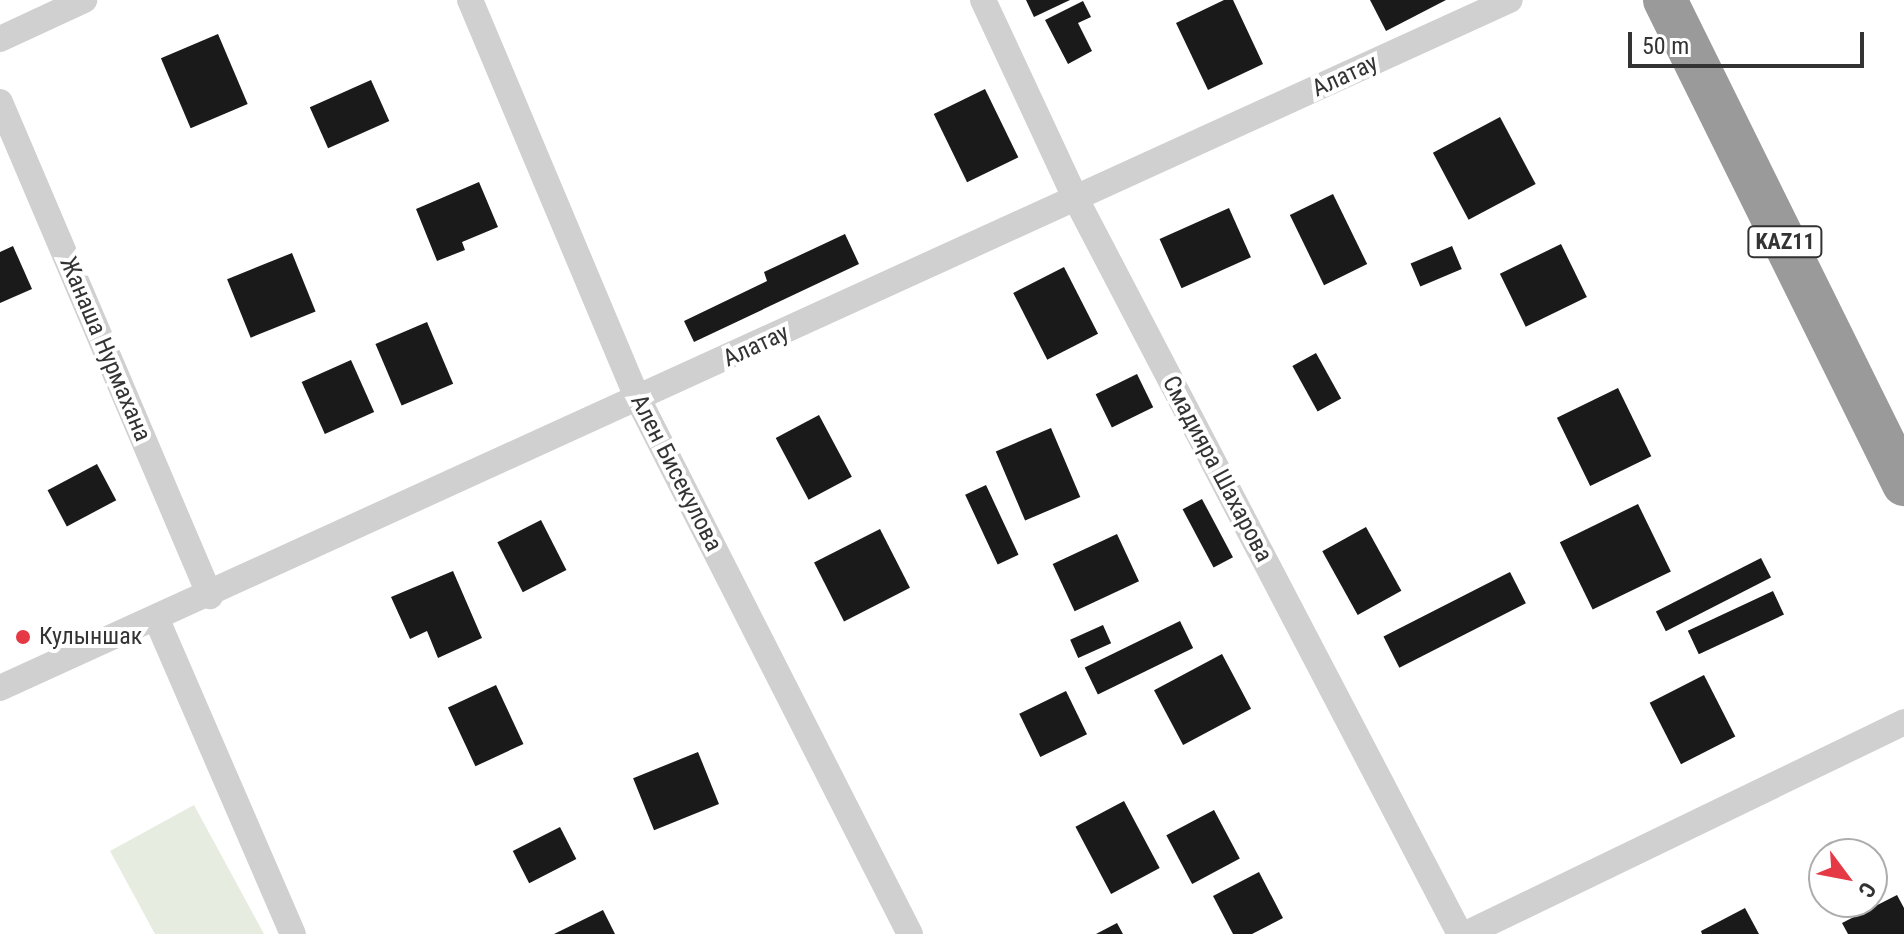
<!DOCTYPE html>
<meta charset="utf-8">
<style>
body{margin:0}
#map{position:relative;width:1904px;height:934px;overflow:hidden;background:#fff;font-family:"Roboto Condensed",sans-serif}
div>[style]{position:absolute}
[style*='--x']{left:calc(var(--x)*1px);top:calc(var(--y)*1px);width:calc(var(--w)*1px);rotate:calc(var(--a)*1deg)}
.green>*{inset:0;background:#e6ecdf}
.building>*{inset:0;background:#1a1a1a;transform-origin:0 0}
.street>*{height:26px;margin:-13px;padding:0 13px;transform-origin:13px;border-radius:13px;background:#d0d0d0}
.highway>*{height:44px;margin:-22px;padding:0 22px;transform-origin:22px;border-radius:22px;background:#9a9a9a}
.dots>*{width:22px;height:22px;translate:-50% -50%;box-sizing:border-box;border:4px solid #fff;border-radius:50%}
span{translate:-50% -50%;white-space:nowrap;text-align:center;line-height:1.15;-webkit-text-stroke:8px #fff;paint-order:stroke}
.shield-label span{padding:2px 6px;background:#fff;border:2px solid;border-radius:6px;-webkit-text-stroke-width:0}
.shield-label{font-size:22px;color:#333;font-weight:700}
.street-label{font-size:24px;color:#333}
.poi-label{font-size:24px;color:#333}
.left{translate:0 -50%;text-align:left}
.north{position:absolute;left:1808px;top:838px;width:80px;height:80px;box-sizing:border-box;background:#fff;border:2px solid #adadad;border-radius:50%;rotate:122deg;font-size:22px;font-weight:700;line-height:32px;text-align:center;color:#333}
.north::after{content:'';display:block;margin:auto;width:28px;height:36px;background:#e63946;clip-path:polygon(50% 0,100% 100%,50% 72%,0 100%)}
.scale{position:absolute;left:1628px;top:32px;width:236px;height:36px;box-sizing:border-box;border:4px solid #333;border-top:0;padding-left:10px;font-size:24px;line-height:28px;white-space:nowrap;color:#333;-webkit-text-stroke:6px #fff;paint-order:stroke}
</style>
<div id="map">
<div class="green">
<div style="clip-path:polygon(194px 805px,264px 934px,155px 934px,110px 851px)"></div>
</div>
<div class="building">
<div style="clip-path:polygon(1026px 0,1070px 0,1034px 17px)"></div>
<div style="clip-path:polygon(1224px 0,1233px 0,1263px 64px,1208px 90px,1176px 23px)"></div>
<div style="clip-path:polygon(1370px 0,1446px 0,1386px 31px)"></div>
<div style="clip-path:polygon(1083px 1px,1091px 17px,1078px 23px,1092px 51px,1068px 64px,1045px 20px)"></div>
<div style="left:218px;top:34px;width:76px;height:62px;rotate:67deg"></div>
<div style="left:371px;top:80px;width:45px;height:67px;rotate:66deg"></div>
<div style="left:985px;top:89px;width:76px;height:57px;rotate:64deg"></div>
<div style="left:1500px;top:117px;width:76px;height:76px;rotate:62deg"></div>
<div style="clip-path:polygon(479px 182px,498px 227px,462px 242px,465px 250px,437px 261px,416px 209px)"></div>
<div style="left:1333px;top:194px;width:78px;height:48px;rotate:64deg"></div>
<div style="left:1229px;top:208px;width:54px;height:76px;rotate:66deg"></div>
<div style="clip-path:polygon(845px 234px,859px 264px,694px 342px,684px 321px,767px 281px,764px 272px)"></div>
<div style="left:1561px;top:244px;width:59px;height:68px;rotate:64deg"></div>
<div style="clip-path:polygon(13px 246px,32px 289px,0 303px,0 252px)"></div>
<div style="left:1452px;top:246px;width:25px;height:45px;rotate:67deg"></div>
<div style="left:292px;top:253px;width:63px;height:70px;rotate:68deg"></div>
<div style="left:1064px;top:267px;width:75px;height:57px;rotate:63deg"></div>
<div style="left:427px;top:322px;width:67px;height:56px;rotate:67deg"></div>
<div style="left:1316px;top:353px;width:52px;height:27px;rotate:61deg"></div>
<div style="left:351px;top:360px;width:57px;height:54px;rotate:66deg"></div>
<div style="left:1137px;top:374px;width:37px;height:46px;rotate:64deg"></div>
<div style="left:1618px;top:388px;width:76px;height:68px;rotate:64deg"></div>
<div style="left:819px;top:415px;width:70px;height:49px;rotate:62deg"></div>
<div style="left:1051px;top:428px;width:75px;height:60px;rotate:67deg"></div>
<div style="left:97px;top:464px;width:41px;height:56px;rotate:62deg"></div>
<div style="left:986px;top:485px;width:77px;height:23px;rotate:65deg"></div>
<div style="left:1202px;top:499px;width:66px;height:22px;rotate:62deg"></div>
<div style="left:1638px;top:504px;width:75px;height:87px;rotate:64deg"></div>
<div style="left:541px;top:520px;width:56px;height:49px;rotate:63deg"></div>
<div style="left:1366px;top:527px;width:73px;height:50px;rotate:61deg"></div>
<div style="left:880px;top:529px;width:66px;height:74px;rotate:63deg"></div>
<div style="left:1117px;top:534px;width:52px;height:71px;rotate:65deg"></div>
<div style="left:1761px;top:558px;width:22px;height:118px;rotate:63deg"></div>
<div style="clip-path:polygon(453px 571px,482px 638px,438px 658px,427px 631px,410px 639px,391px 597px)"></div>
<div style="left:1510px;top:572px;width:35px;height:142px;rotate:63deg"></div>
<div style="left:1773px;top:591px;width:26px;height:94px;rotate:65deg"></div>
<div style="left:1180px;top:621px;width:30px;height:106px;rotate:64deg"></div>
<div style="left:1103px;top:625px;width:20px;height:36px;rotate:66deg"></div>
<div style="left:1222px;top:654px;width:62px;height:77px;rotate:62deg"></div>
<div style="left:1704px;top:675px;width:69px;height:61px;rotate:63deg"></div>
<div style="left:496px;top:685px;width:65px;height:53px;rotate:65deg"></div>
<div style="left:1066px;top:691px;width:48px;height:52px;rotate:64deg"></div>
<div style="left:698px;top:752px;width:56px;height:70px;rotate:68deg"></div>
<div style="left:1124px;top:801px;width:76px;height:55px;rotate:62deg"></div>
<div style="left:1214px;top:810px;width:55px;height:54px;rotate:62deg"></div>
<div style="left:560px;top:827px;width:36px;height:53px;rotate:63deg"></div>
<div style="clip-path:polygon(1259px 872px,1283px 918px,1252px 934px,1233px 934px,1213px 896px)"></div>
<div style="clip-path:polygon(1897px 895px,1904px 908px,1904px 934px,1848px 934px,1842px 923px)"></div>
<div style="clip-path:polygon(1745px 908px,1759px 934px,1702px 934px,1701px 931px)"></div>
<div style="clip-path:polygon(603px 910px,615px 934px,554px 934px)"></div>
<div style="clip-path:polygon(1117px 923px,1123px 934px,1096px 934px)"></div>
</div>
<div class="street">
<div style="--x:470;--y:0;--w:433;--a:67.2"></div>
<div style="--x:638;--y:399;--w:600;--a:63.05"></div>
<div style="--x:983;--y:0;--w:220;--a:65"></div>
<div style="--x:1076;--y:199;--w:829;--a:62.42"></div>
<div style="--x:0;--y:39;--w:93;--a:-24.9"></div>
<div style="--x:0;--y:102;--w:537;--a:66.97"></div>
<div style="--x:157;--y:620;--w:342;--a:66.6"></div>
<div style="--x:0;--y:688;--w:1659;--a:-24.5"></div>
<div style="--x:1466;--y:934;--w:487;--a:-25.8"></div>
</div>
<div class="highway">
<div style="--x:1665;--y:0;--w:540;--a:63.72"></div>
</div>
<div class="dots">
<div style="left:23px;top:637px;background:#e63946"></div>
</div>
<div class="shield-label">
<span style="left:1785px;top:242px">KAZ11</span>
</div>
<div class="street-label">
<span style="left:1345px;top:76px;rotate:-25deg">Алатау</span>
<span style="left:756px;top:346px;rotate:-25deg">Алатау</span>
<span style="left:105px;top:349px;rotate:67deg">Жанаша Нурмахана</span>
<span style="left:1217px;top:469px;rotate:62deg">Смадияра Шахарова</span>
<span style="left:676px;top:473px;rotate:63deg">Ален Бисекулова</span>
</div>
<div class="poi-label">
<span class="left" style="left:39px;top:637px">Кулыншак</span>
</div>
<div class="north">С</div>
<div class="scale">50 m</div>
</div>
